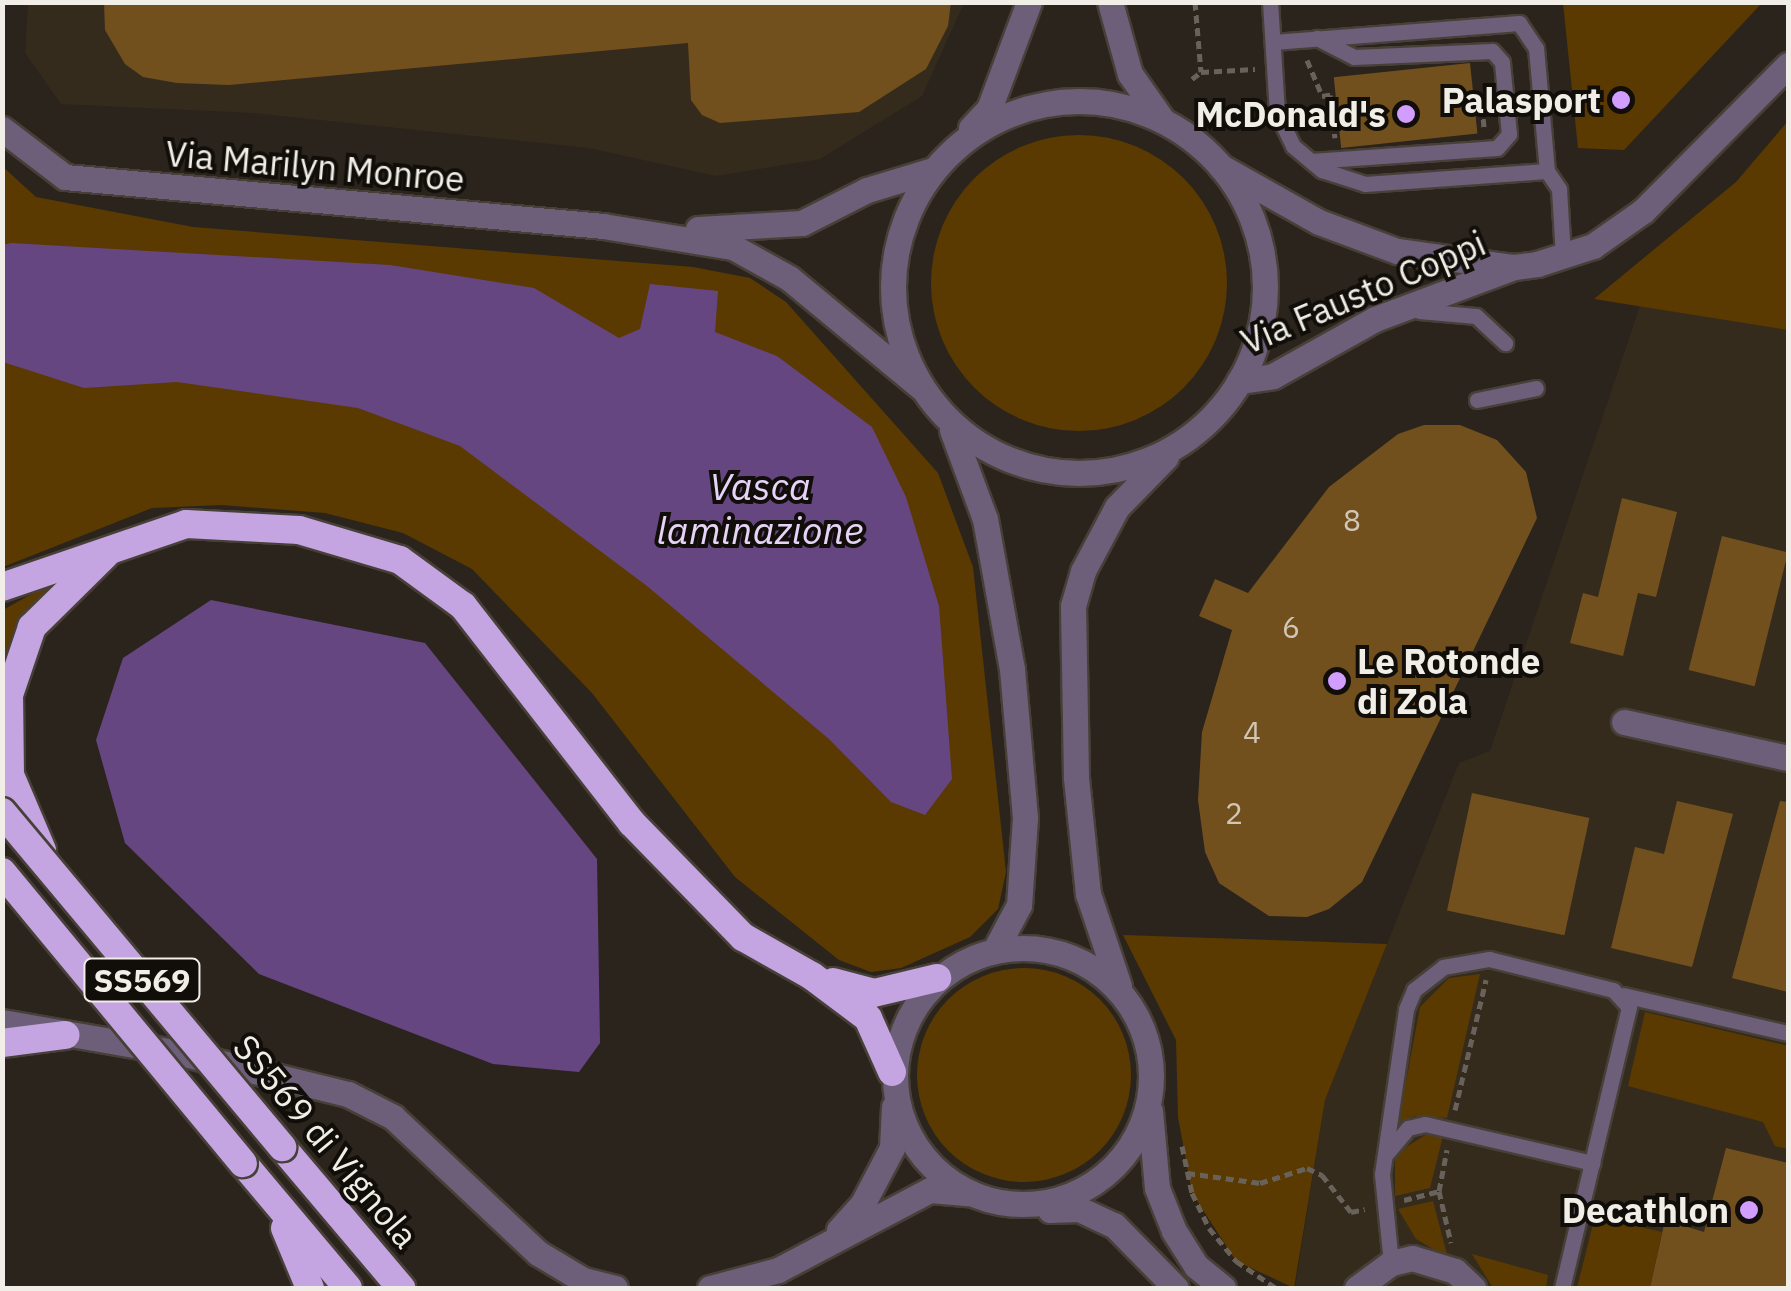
<!DOCTYPE html>
<style>
body{margin:0}
#map{position:relative;width:1791px;height:1291px;overflow:hidden;background:#2b241c;font-family:"IBM Plex Sans",sans-serif}
div>[style]{position:absolute}
[style*='--x']{left:calc(var(--x)*1px);top:calc(var(--y)*1px);width:calc(var(--w)*1px);rotate:calc(var(--a)*1deg)}
.built>*{inset:0;background:#352b1d}
.green>*{inset:0;background:#5a3a01}
.round{border-radius:50%}
.water>*{inset:0;background:#664681}
.building>*{inset:0;background:#72501e;transform-origin:0 0}
.path>*{height:5px;margin-top:-2.5px;transform-origin:0;background:repeating-linear-gradient(90deg,#68625b 0 8px,transparent 0 13px)}
.roads{filter:drop-shadow(2px 0 #474038) drop-shadow(-2px 0 #474038) drop-shadow(0 2px #474038) drop-shadow(0 -2px #474038)}
.service>*{height:15px;margin:-7.5px;padding:0 7.5px;transform-origin:7.5px;border-radius:7.5px;background:#6d5f7a}
.minor>*{height:25px;margin:-12.5px;padding:0 12.5px;transform-origin:12.5px;border-radius:12.5px;background:#6d5f7a}
.tertiary>*{height:25px;margin:-12.5px;padding:0 12.5px;transform-origin:12.5px;border-radius:12.5px;background:#6d5f7a}
.tertiary>.ring{margin:-12.5px;padding:0;box-sizing:content-box;background:none;border:25px solid #6d5f7a;border-radius:50%}
.trunk>*{height:28px;margin:-14px;padding:0 14px;transform-origin:14px;border-radius:14px;background:#c4a4e1}
.bridges{filter:drop-shadow(2px 0 #474038) drop-shadow(-2px 0 #474038) drop-shadow(0 2px #474038) drop-shadow(0 -2px #474038)}
.trunk-bridge>*{height:28px;margin:-14px;padding:0 14px;transform-origin:14px;border-radius:14px;background:#c4a4e1}
.dots>*{width:28px;height:28px;translate:-50% -50%;box-sizing:border-box;border:5px solid #110e0a;border-radius:50%}
span{translate:-50% -50%;white-space:nowrap;text-align:center;line-height:1.15;-webkit-text-stroke:8px #110e0a;paint-order:stroke}
.number-label{font-size:30px;color:#d1c6b5}
.number-label span{-webkit-text-stroke-width:0}
.shield-label span{padding:2px 8px;background:#110e0a;border:2px solid;border-radius:8px;-webkit-text-stroke-width:0}
.shield-label{font-size:32px;color:#f1ede7;font-weight:700}
.poi-label{font-size:35px;color:#f1ede7;font-weight:700}
.right{translate:-100% -50%;text-align:right}
.left{translate:0 -50%;text-align:left}
.street-label{font-size:35px;color:#f1ede7}
.water-label{font-size:38px;color:#e6d4f8;font-style:italic}
.frame{position:absolute;inset:0;border:5px solid #f1ede7;pointer-events:none}
</style>
<div id="map">
<div class="built">
<div style="clip-path:polygon(28px 3px,964px 3px,922px 96px,820px 159px,716px 176px,589px 148px,254px 113px,61px 104px,25px 53px)"></div>
<div style="clip-path:polygon(1640px 306px,1788px 330px,1788px 1288px,1295px 1288px,1325px 1100px,1459px 763px,1490px 751px)"></div>
</div>
<div class="green">
<div style="clip-path:polygon(1563px 3px,1563px 2px,1762px 3px,1624px 150px,1578px 148px)"></div>
<div style="clip-path:polygon(1788px 121px,1788px 330px,1594px 299px,1736px 182px)"></div>
<div class="round" style="left:931px;top:135px;width:296px;height:296px"></div>
<div style="clip-path:polygon(2px 166px,36px 197px,193px 227px,693px 267px,750px 278px,786px 302px,938px 473px,973px 567px,1006px 872px,998px 909px,970px 937px,901px 968px,871px 972px,839px 960px,735px 877px,592px 693px,472px 569px,403px 533px,325px 513px,222px 505px,152px 508px,3px 567px)"></div>
<div style="clip-path:polygon(58px 579px,17px 626px,3px 674px,3px 610px)"></div>
<div style="clip-path:polygon(1123px 935px,1387px 944px,1325px 1100px,1294px 1288px,1236px 1261px,1192px 1193px,1178px 1117px,1176px 1040px)"></div>
<div class="round" style="left:917px;top:968px;width:214px;height:214px"></div>
<div style="clip-path:polygon(1480px 974px,1447px 1118px,1415px 1116px,1398px 1124px,1420px 1007px,1449px 978px)"></div>
<div style="clip-path:polygon(1645px 1012px,1788px 1046px,1788px 1149px,1775px 1146px,1763px 1122px,1628px 1086px)"></div>
<div style="clip-path:polygon(1427px 1134px,1443px 1136px,1430px 1188px,1395px 1196px,1395px 1154px)"></div>
<div style="clip-path:polygon(1433px 1201px,1448px 1258px,1416px 1239px,1398px 1209px)"></div>
<div style="clip-path:polygon(1595px 1216px,1662px 1232px,1650px 1288px,1577px 1288px)"></div>
<div style="clip-path:polygon(1472px 1254px,1548px 1275px,1546px 1288px,1493px 1288px)"></div>
</div>
<div class="water">
<div style="clip-path:polygon(11px 243px,390px 265px,534px 288px,619px 338px,640px 329px,650px 284px,718px 291px,715px 332px,777px 356px,872px 427px,906px 497px,939px 606px,952px 779px,925px 815px,891px 802px,829px 739px,647px 586px,460px 446px,358px 408px,177px 382px,84px 388px,3px 362px,3px 245px)"></div>
<div style="clip-path:polygon(211px 600px,425px 643px,597px 859px,600px 1043px,579px 1072px,493px 1064px,259px 974px,125px 843px,96px 740px,123px 658px)"></div>
</div>
<div class="building">
<div style="clip-path:polygon(104px 2px,951px 2px,948px 26px,926px 69px,859px 112px,720px 123px,702px 115px,691px 100px,688px 43px,229px 85px,177px 83px,143px 77px,125px 64px,105px 30px)"></div>
<div style="left:1470px;top:63px;width:71px;height:137px;rotate:84deg"></div>
<div style="clip-path:polygon(1424px 425px,1460px 425px,1497px 440px,1526px 472px,1537px 518px,1362px 882px,1329px 909px,1307px 917px,1269px 916px,1219px 883px,1205px 852px,1198px 800px,1202px 732px,1232px 630px,1199px 616px,1215px 579px,1248px 593px,1329px 487px,1398px 434px)"></div>
<div style="clip-path:polygon(1622px 498px,1677px 512px,1656px 597px,1638px 593px,1623px 656px,1570px 643px,1583px 593px,1598px 597px)"></div>
<div style="left:1722px;top:536px;width:68px;height:138px;rotate:14deg"></div>
<div style="left:1472px;top:793px;width:120px;height:120px;rotate:12deg"></div>
<div style="clip-path:polygon(1677px 801px,1733px 814px,1692px 967px,1611px 948px,1635px 847px,1664px 854px)"></div>
<div style="clip-path:polygon(1780px 801px,1788px 802px,1788px 992px,1732px 978px)"></div>
<div style="clip-path:polygon(1726px 1148px,1788px 1163px,1788px 1288px,1650px 1288px,1665px 1220px,1704px 1232px)"></div>
</div>
<div class="path">
<div style="--x:1195;--y:2;--w:70;--a:85.1"></div>
<div style="--x:1307;--y:60;--w:39;--a:67"></div>
<div style="--x:1322;--y:96;--w:13;--a:-9"></div>
<div style="--x:1192;--y:79;--w:11;--a:-38"></div>
<div style="--x:1201;--y:72;--w:54;--a:-3.2"></div>
<div style="--x:1481;--y:93;--w:38;--a:85"></div>
<div style="--x:1330;--y:95;--w:43;--a:83.4"></div>
<div style="--x:1150;--y:1058;--w:33;--a:70"></div>
<div style="--x:1455;--y:1110;--w:134;--a:-76.6"></div>
<div style="--x:1182;--y:1146;--w:48;--a:78"></div>
<div style="--x:1192;--y:1193;--w:39;--a:64"></div>
<div style="--x:1209;--y:1228;--w:43;--a:50.7"></div>
<div style="--x:1236;--y:1261;--w:48;--a:34"></div>
<div style="--x:1187;--y:1173;--w:74;--a:7.8"></div>
<div style="--x:1260;--y:1183;--w:49;--a:-17.7"></div>
<div style="--x:1307;--y:1168;--w:17;--a:25"></div>
<div style="--x:1322;--y:1175;--w:47;--a:51.9"></div>
<div style="--x:1351;--y:1212;--w:14;--a:-12"></div>
<div style="--x:1439;--y:1191;--w:42;--a:-79"></div>
<div style="--x:1404;--y:1200;--w:36;--a:-14"></div>
<div style="--x:1439;--y:1191;--w:53;--a:77"></div>
</div>
<div class="roads">
<div class="service">
<div style="--x:1270;--y:2;--w:111;--a:86.4"></div>
<div style="--x:1277;--y:113;--w:37;--a:64"></div>
<div style="--x:1293;--y:146;--w:38;--a:40"></div>
<div style="--x:1322;--y:170;--w:45;--a:18"></div>
<div style="--x:1365;--y:184;--w:182;--a:-4.1"></div>
<div style="--x:1273;--y:42;--w:247;--a:-4.4"></div>
<div style="--x:1519;--y:23;--w:30;--a:56"></div>
<div style="--x:1536;--y:48;--w:123;--a:84.9"></div>
<div style="--x:1547;--y:171;--w:22;--a:56"></div>
<div style="--x:1559;--y:189;--w:67;--a:86.6"></div>
<div style="--x:1311;--y:161;--w:186;--a:-4"></div>
<div style="--x:1497;--y:148;--w:18;--a:-49"></div>
<div style="--x:1509;--y:134;--w:72;--a:-95.6"></div>
<div style="--x:1502;--y:62;--w:15;--a:-132"></div>
<div style="--x:1492;--y:51;--w:138;--a:177.5"></div>
<div style="--x:1354;--y:57;--w:42;--a:-152.8"></div>
<div style="--x:1419;--y:311;--w:57;--a:5"></div>
<div style="--x:1476;--y:316;--w:40;--a:43"></div>
<div style="--x:1477;--y:400;--w:60;--a:-11.5"></div>
<div style="--x:1623;--y:995;--w:169;--a:13"></div>
<div style="--x:1387;--y:1153;--w:33;--a:-50"></div>
<div style="--x:1408;--y:1128;--w:17;--a:-13"></div>
<div style="--x:1425;--y:1124;--w:172;--a:13.1"></div>
<div style="--x:1391;--y:1263;--w:89;--a:-95.8"></div>
<div style="--x:1382;--y:1174;--w:167;--a:-81.7"></div>
<div style="--x:1406;--y:1009;--w:21;--a:-67"></div>
<div style="--x:1414;--y:990;--w:37;--a:-38"></div>
<div style="--x:1443;--y:967;--w:47;--a:-9.9"></div>
<div style="--x:1489;--y:959;--w:128;--a:14"></div>
<div style="--x:1613;--y:990;--w:23;--a:47"></div>
<div style="--x:1629;--y:1007;--w:289;--a:103.4"></div>
</div>
<div class="minor">
<div style="--x:2;--y:129;--w:79;--a:37.3"></div>
<div style="--x:65;--y:177;--w:540;--a:5.2"></div>
<div style="--x:603;--y:226;--w:132;--a:9.2"></div>
<div style="--x:733;--y:247;--w:64;--a:29"></div>
<div style="--x:789;--y:278;--w:173;--a:39.6"></div>
<div style="--x:1221;--y:167;--w:112;--a:29.3"></div>
<div style="--x:1319;--y:222;--w:83;--a:20.4"></div>
<div style="--x:1397;--y:251;--w:118;--a:7.8"></div>
<div style="--x:1514;--y:267;--w:23;--a:-7"></div>
<div style="--x:1537;--y:264;--w:59;--a:-17.8"></div>
<div style="--x:1593;--y:246;--w:61;--a:-35"></div>
<div style="--x:1643;--y:211;--w:206;--a:-45.2"></div>
<div style="--x:698;--y:229;--w:104;--a:-3.3"></div>
<div style="--x:802;--y:223;--w:73;--a:-26.9"></div>
<div style="--x:867;--y:190;--w:69;--a:-16.9"></div>
<div style="--x:1239;--y:381;--w:34;--a:-8"></div>
<div style="--x:1273;--y:376;--w:117;--a:-29.2"></div>
<div style="--x:1375;--y:319;--w:148;--a:-20.5"></div>
<div style="--x:1624;--y:722;--w:168;--a:12.4"></div>
</div>
<div class="tertiary">
<div style="--x:1110;--y:2;--w:75;--a:74.5"></div>
<div style="--x:1130;--y:74;--w:57;--a:54.9"></div>
<div class="ring" style="left:893px;top:101px;width:347px;height:347px"></div>
<div style="--x:971;--y:128;--w:26;--a:-47"></div>
<div style="--x:989;--y:109;--w:114;--a:-69.5"></div>
<div style="--x:952;--y:430;--w:95;--a:69.7"></div>
<div style="--x:985;--y:519;--w:152;--a:79.8"></div>
<div style="--x:1012;--y:669;--w:150;--a:85"></div>
<div style="--x:1025;--y:818;--w:87;--a:93.9"></div>
<div style="--x:1019;--y:905;--w:51;--a:118.1"></div>
<div class="ring" style="left:895px;top:948px;width:231px;height:231px"></div>
<div style="--x:1119;--y:986;--w:97;--a:-108.6"></div>
<div style="--x:1088;--y:894;--w:118;--a:-95.9"></div>
<div style="--x:1076;--y:777;--w:171;--a:-91"></div>
<div style="--x:1073;--y:606;--w:36;--a:-74"></div>
<div style="--x:1083;--y:571;--w:72;--a:-62"></div>
<div style="--x:1117;--y:507;--w:70;--a:-45.6"></div>
<div style="--x:2;--y:1022;--w:186;--a:9.9"></div>
<div style="--x:185;--y:1054;--w:168;--a:13.8"></div>
<div style="--x:348;--y:1094;--w:51;--a:27.1"></div>
<div style="--x:393;--y:1117;--w:199;--a:43.2"></div>
<div style="--x:538;--y:1253;--w:52;--a:31"></div>
<div style="--x:583;--y:1280;--w:33;--a:14"></div>
<div style="--x:1150;--y:1111;--w:77;--a:84.8"></div>
<div style="--x:1157;--y:1188;--w:46;--a:68.4"></div>
<div style="--x:1174;--y:1231;--w:41;--a:57.8"></div>
<div style="--x:1196;--y:1266;--w:35;--a:39"></div>
<div style="--x:1050;--y:1210;--w:29;--a:-2"></div>
<div style="--x:1079;--y:1209;--w:38;--a:25"></div>
<div style="--x:1114;--y:1225;--w:88;--a:45.5"></div>
<div style="--x:839;--y:1230;--w:36;--a:-48"></div>
<div style="--x:863;--y:1203;--w:62;--a:-62.2"></div>
<div style="--x:892;--y:1148;--w:41;--a:-87.2"></div>
<div style="--x:710;--y:1288;--w:70;--a:-14.8"></div>
<div style="--x:778;--y:1270;--w:172;--a:-27.8"></div>
<div style="--x:930;--y:1190;--w:38;--a:5"></div>
<div style="--x:1357;--y:1288;--w:42;--a:-36.3"></div>
<div style="--x:1391;--y:1263;--w:22;--a:-13"></div>
<div style="--x:1412;--y:1258;--w:45;--a:16.8"></div>
<div style="--x:1455;--y:1271;--w:25;--a:43"></div>
</div>
<div class="trunk">
<div style="--x:2;--y:587;--w:194;--a:-18.9"></div>
<div style="--x:186;--y:524;--w:113;--a:3"></div>
<div style="--x:299;--y:530;--w:105;--a:16.5"></div>
<div style="--x:400;--y:560;--w:78;--a:36.1"></div>
<div style="--x:463;--y:606;--w:275;--a:52.1"></div>
<div style="--x:632;--y:823;--w:159;--a:45.8"></div>
<div style="--x:743;--y:937;--w:79;--a:29.5"></div>
<div style="--x:812;--y:976;--w:70;--a:36.9"></div>
<div style="--x:868;--y:1018;--w:59;--a:66"></div>
<div style="--x:42;--y:850;--w:82;--a:-113.1"></div>
<div style="--x:10;--y:775;--w:80;--a:-90.7"></div>
<div style="--x:9;--y:695;--w:72;--a:-71.3"></div>
<div style="--x:32;--y:627;--w:103;--a:-44.6"></div>
<div style="--x:833;--y:982;--w:42;--a:15"></div>
<div style="--x:874;--y:993;--w:65;--a:-13.4"></div>
<div style="--x:2;--y:1043;--w:64;--a:-7.2"></div>
<div style="--x:282;--y:1147;--w:185;--a:49.8"></div>
<div style="--x:243;--y:1163;--w:163;--a:50"></div>
<div style="--x:285;--y:1228;--w:65;--a:67.4"></div>
</div>
</div>
<div class="bridges">
<div class="trunk-bridge">
<div style="--x:2;--y:812;--w:437;--a:50.1"></div>
<div style="--x:2;--y:872;--w:378;--a:50.4"></div>
</div>
</div>
<div class="dots">
<div style="left:1621px;top:100px;background:#d19dfe"></div>
<div style="left:1406px;top:114px;background:#d19dfe"></div>
<div style="left:1337px;top:681px;background:#d19dfe"></div>
<div style="left:1749px;top:1210px;background:#d19dfe"></div>
</div>
<div class="number-label">
<span style="left:1352px;top:520px">8</span>
<span style="left:1291px;top:627px">6</span>
<span style="left:1252px;top:732px">4</span>
<span style="left:1234px;top:813px">2</span>
</div>
<div class="shield-label">
<span style="left:142px;top:980px">SS569</span>
</div>
<div class="poi-label">
<span class="right" style="left:1601px;top:100px">Palasport</span>
<span class="right" style="left:1386px;top:114px">McDonald's</span>
<span class="left" style="left:1357px;top:681px">Le Rotonde<br>di Zola</span>
<span class="right" style="left:1729px;top:1210px">Decathlon</span>
</div>
<div class="street-label">
<span style="left:315px;top:166px;rotate:5deg">Via Marilyn Monroe</span>
<span style="left:1363px;top:292px;rotate:-23deg">Via Fausto Coppi</span>
<span style="left:326px;top:1141px;rotate:50deg">SS569 di Vignola</span>
</div>
<div class="water-label">
<span style="left:760px;top:508px">Vasca<br>laminazione</span>
</div>
<div class="frame"></div>
</div>
